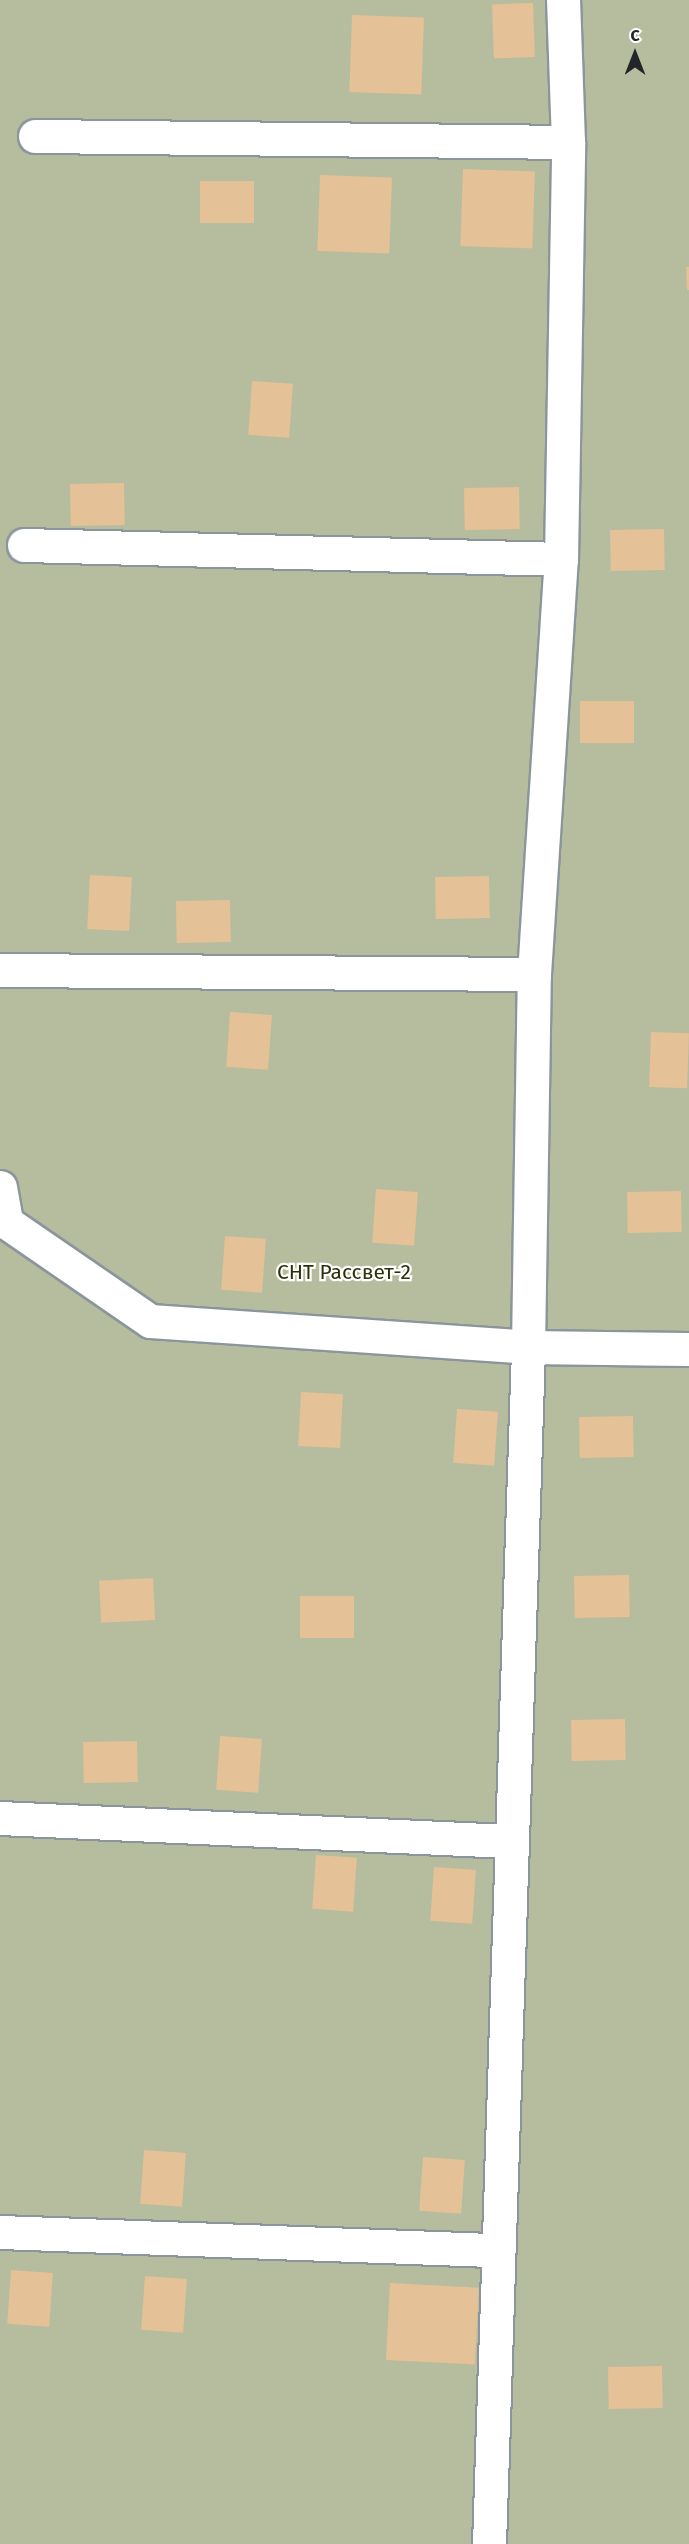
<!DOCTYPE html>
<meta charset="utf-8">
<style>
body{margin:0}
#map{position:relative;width:689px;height:2544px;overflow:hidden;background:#dee7ef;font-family:"Fira Sans",sans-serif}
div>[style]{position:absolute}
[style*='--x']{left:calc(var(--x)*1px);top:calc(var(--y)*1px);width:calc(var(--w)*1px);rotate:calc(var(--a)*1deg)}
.green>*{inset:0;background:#b6bc9e;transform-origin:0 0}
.building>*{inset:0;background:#e5c197;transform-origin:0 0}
.roads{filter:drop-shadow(2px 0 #8c959c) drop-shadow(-2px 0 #8c959c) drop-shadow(0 2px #8c959c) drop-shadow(0 -2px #8c959c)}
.minor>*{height:33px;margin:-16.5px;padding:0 16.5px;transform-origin:16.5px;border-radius:16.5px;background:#fff}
span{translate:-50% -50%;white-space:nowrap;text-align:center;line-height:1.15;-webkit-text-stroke:4.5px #fff;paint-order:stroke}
.park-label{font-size:21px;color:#2c3109}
.north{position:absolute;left:605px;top:24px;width:60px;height:60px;-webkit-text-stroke:4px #fff;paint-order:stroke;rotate:0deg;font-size:16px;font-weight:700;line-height:24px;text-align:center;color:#222628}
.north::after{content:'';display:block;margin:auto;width:21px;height:27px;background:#222628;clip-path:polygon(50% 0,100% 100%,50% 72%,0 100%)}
</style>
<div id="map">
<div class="green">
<div style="left:0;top:0;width:689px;height:2544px"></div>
</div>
<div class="building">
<div style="left:533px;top:3px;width:54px;height:41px;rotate:88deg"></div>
<div style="left:352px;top:15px;width:72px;height:77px;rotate:2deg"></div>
<div style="left:463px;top:169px;width:72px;height:77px;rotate:2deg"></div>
<div style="left:320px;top:175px;width:72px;height:76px;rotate:2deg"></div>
<div style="left:200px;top:181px;width:54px;height:42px"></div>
<div style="clip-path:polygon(686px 267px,689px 267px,689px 290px,687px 290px)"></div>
<div style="left:252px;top:381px;width:41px;height:54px;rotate:4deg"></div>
<div style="left:124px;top:483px;width:42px;height:54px;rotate:89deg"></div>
<div style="left:519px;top:487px;width:42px;height:55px;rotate:89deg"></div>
<div style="left:664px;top:529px;width:41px;height:54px;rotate:89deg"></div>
<div style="left:580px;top:701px;width:54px;height:42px"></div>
<div style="left:90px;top:875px;width:42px;height:54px;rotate:3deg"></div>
<div style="left:489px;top:876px;width:42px;height:54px;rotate:89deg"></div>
<div style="left:230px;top:900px;width:42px;height:54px;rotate:89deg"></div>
<div style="left:230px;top:1012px;width:42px;height:55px;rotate:4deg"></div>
<div style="left:651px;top:1032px;width:38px;height:55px;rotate:2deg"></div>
<div style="left:376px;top:1189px;width:42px;height:54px;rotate:4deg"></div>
<div style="left:681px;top:1191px;width:41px;height:54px;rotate:89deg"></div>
<div style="left:225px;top:1236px;width:41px;height:54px;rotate:4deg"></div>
<div style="left:301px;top:1392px;width:42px;height:54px;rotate:3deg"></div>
<div style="left:457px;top:1409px;width:41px;height:54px;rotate:4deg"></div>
<div style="left:633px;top:1416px;width:41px;height:54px;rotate:89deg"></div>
<div style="left:629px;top:1575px;width:42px;height:55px;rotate:89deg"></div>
<div style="left:153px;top:1578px;width:42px;height:54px;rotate:87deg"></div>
<div style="left:354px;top:1596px;width:42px;height:54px;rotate:90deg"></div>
<div style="left:625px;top:1719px;width:41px;height:54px;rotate:89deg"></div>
<div style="left:220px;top:1736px;width:42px;height:54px;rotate:4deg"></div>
<div style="left:137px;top:1741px;width:41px;height:54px;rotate:89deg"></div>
<div style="left:316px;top:1855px;width:41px;height:54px;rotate:4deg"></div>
<div style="left:434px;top:1867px;width:42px;height:54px;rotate:4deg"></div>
<div style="left:144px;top:2150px;width:42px;height:54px;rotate:4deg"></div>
<div style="left:423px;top:2157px;width:42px;height:54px;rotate:4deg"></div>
<div style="left:11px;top:2270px;width:42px;height:54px;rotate:4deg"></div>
<div style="left:145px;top:2276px;width:42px;height:54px;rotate:4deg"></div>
<div style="left:390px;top:2283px;width:89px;height:77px;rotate:3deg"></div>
<div style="left:662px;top:2366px;width:42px;height:54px;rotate:89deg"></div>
</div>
<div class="roads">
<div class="minor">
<div style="--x:35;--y:136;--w:533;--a:0.64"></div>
<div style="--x:24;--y:545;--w:537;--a:1.49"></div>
<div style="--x:0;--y:970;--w:534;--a:0.43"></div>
<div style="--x:0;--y:1187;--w:36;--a:80"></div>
<div style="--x:6;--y:1222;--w:175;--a:34.5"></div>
<div style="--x:150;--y:1321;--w:379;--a:3.9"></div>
<div style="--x:528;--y:1347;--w:161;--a:0.7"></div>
<div style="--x:0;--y:1818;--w:510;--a:2.59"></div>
<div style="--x:0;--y:2232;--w:497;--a:2.1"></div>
<div style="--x:489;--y:2544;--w:1198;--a:-88.13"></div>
<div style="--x:528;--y:1347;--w:373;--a:-89.1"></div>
<div style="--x:534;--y:974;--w:416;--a:-86.3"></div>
<div style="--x:561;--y:559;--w:417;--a:-89"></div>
<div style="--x:568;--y:142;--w:142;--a:-92"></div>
</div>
</div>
<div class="park-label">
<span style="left:344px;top:1272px">СНТ Рассвет-2</span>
</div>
<div class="north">С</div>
</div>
